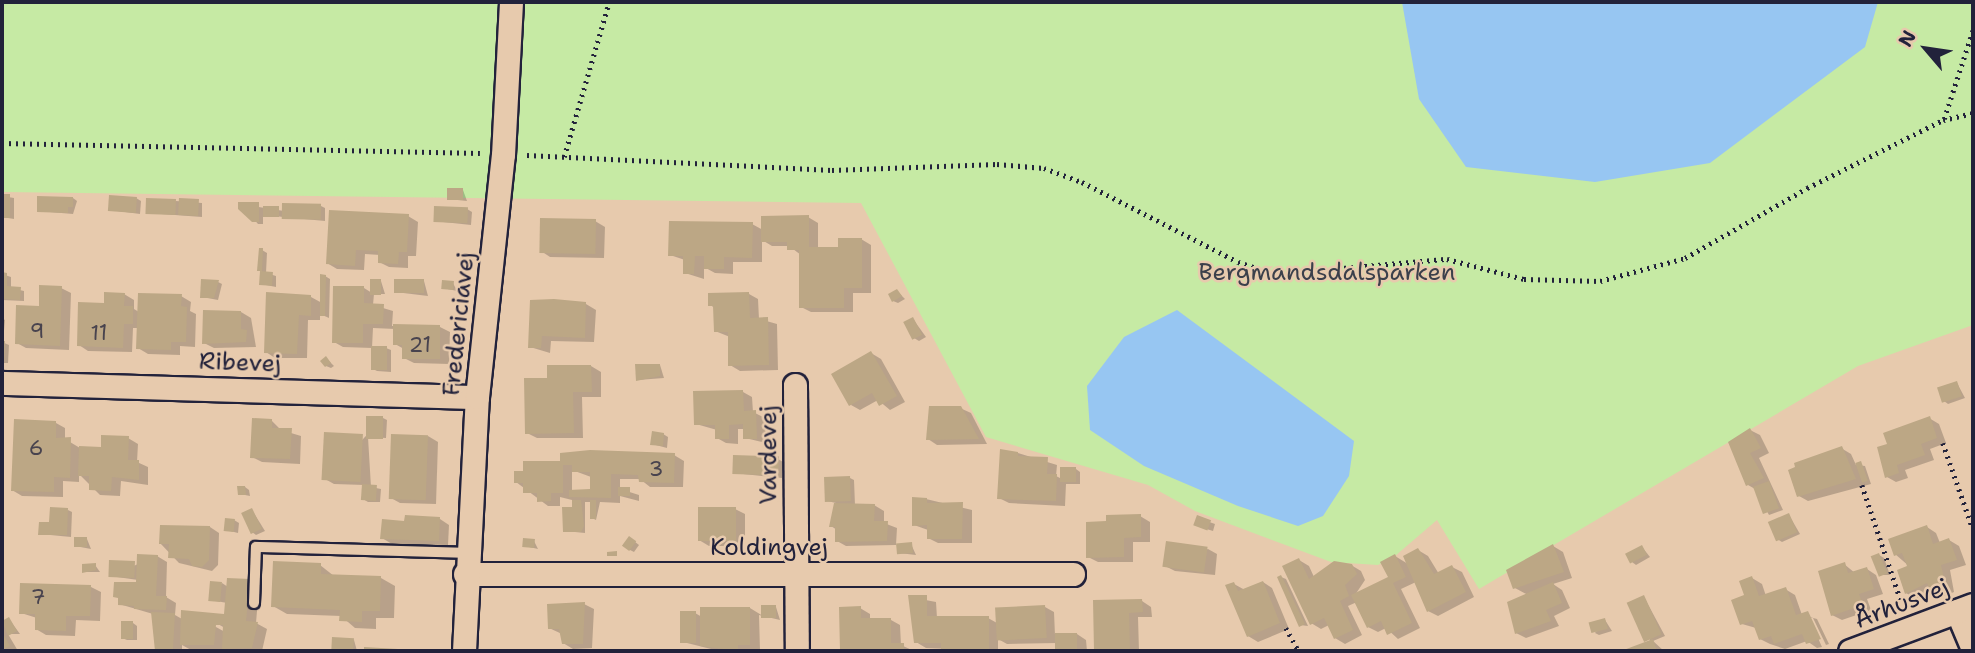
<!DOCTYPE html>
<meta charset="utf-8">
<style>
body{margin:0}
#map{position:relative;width:1975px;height:653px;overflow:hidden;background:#e7caad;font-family:"Shantell Sans",sans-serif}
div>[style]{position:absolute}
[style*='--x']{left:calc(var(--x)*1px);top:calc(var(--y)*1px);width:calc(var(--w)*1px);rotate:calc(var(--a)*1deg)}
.green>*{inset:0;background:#c6eaa4}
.water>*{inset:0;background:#97c6f2}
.shadow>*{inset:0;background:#0003}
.building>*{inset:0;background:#bca785;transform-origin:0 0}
.path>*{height:4.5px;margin-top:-2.25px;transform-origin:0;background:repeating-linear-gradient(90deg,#22223b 0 2px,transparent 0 7px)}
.roads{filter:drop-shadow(2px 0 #22223b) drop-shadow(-2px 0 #22223b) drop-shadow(0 2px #22223b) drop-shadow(0 -2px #22223b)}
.service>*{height:10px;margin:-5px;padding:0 5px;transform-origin:5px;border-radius:5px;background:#e7caad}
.minor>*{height:23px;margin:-11.5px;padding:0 11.5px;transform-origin:11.5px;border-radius:11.5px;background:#e7caad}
span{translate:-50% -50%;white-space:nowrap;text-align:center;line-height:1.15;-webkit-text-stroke:5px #e7caad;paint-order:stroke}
.number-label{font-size:21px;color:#48434e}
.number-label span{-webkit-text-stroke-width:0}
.park-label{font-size:24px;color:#3b404b}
.street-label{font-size:24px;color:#22223b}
.frame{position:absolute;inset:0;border:4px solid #22223b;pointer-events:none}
.north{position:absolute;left:1891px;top:14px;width:70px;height:70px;-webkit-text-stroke:5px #e7caad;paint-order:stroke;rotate:299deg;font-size:19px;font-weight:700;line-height:28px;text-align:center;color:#22223b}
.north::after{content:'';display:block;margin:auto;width:24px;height:32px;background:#22223b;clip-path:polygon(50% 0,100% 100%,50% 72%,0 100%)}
</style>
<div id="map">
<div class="green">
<div style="clip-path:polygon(2px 2px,1973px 2px,1973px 325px,1858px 366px,1479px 589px,1437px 520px,1395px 556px,1378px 565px,1331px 562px,1195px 511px,1148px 485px,986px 437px,861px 203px,2px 192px)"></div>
</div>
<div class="water">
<div style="clip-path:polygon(1402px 2px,1878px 2px,1865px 47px,1710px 163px,1595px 182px,1466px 167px,1419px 99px)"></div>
<div style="clip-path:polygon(1177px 310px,1354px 441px,1349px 476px,1323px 516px,1298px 526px,1238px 506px,1144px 466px,1090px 430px,1087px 386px,1124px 337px)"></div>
</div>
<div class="shadow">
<div style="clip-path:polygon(463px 190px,467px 201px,448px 199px)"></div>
<div style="clip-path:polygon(2px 196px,14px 198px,14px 219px,2px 217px)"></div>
<div style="clip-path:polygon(73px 198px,77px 201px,73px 214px,38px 211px)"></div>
<div style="clip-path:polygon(136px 198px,141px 201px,140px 214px,110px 210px)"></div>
<div style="clip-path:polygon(176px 201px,202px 203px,202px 217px,148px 213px)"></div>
<div style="clip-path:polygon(240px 204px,284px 211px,321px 206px,325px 208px,325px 221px,263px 215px,263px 224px,258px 224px)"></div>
<div style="clip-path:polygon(467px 209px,472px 212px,471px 225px,434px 221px)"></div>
<div style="clip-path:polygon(408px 216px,418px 222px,416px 256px,408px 256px,408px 268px,389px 267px,379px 262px,380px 255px,365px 254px,364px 270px,337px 269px,327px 263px)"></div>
<div style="clip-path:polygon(808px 217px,818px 223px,818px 249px,840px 249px,861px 239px,871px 245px,871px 293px,853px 293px,853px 312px,811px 312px,801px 307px,801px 255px,789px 246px,772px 246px,762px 240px,762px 262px,733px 262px,733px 274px,715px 273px,704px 267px,704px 279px,685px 273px,685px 260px,670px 255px,752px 224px,763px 230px)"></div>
<div style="clip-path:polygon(595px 221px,605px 227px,604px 258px,550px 257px,541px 251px)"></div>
<div style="clip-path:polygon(262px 250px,267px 253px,266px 273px,276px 276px,276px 287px,261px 284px)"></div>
<div style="clip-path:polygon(2px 274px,11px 277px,11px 288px,24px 291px,24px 301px,2px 300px)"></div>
<div style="clip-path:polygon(325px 276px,330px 279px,329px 318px,320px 314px,320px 320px,308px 320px,307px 358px,275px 358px,266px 352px,311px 297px,322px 303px)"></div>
<div style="clip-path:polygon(381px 281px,385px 294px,374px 294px,373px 305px,393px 311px,392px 326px,440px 327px,450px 332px,449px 364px,414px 363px,404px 358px,404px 349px,395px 344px,395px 329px,373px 328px,372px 348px,343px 347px,334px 342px,364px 288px,372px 293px)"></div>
<div style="clip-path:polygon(424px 281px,428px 296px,395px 292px)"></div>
<div style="clip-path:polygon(218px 282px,222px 284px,218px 300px,202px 297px)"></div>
<div style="clip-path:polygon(453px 283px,457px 291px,443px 288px)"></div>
<div style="clip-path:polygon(61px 288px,71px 293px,69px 350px,26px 348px,17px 343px,40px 308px)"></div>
<div style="clip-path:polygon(897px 291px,905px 299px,898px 303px,893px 301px)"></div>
<div style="clip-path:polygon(124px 294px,134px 300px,134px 309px,139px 312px,181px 296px,191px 302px,190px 311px,196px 314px,195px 347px,180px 346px,180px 355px,148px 354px,138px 348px,138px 328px,133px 328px,132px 352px,88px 351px,79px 345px,106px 304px)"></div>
<div style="clip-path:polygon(749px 294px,758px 299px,759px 319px,777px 324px,778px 370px,740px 371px,730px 365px,730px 337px,715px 331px,715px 308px,710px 305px)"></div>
<div style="clip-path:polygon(532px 302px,586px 304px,596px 310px,594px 342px,551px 341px,550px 353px,530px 347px)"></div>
<div style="clip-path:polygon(241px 312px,251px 318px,256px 347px,214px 348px,204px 343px)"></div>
<div style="clip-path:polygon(2px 318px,5px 320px,4px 331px,2px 331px)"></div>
<div style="clip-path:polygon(913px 319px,926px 337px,919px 341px,914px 338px)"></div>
<div style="clip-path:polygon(2px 342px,9px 345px,8px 363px,2px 363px)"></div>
<div style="clip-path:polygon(386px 348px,391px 350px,391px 372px,377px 371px,373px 369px)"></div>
<div style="clip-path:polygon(871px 353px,881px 359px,905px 402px,890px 410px,878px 400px,860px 410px,851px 405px)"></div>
<div style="clip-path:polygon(326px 358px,334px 366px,331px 368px,326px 366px)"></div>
<div style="clip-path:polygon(660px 365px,664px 378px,638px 380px)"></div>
<div style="clip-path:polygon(591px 366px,601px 372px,601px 397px,582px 397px,583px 438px,537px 438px,527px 433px,549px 379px)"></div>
<div style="clip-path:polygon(1957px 383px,1965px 398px,1948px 404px,1944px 401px)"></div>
<div style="clip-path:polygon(743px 392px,752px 397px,753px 412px,765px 418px,766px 443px,745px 438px,745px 429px,738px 429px,738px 444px,726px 443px,717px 438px,717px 430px,696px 424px)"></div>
<div style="clip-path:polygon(960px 408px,971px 413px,987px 444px,937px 445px,928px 439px)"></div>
<div style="clip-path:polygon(383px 418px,387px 420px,386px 438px,368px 437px,371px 487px,381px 489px,380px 502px,368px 502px,363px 499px,364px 485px,334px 484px,325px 479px)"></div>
<div style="clip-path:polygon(1929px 418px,1939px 424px,1946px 443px,1930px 449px,1934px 460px,1905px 470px,1908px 478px,1896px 482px,1887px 477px,1889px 445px)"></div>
<div style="clip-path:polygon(272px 421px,281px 430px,301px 436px,300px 464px,262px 462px,252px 457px)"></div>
<div style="clip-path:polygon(56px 423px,65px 428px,65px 439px,80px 448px,103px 449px,128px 438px,138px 444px,137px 462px,148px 467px,148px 485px,121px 481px,120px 496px,100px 495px,79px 474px,79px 482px,63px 481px,63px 497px,22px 496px,12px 490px)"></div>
<div style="clip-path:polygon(1750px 430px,1760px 435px,1769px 453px,1759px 458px,1783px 510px,1769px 515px,1755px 489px,1748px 485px)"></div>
<div style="clip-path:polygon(663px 434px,668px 437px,667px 448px,652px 444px)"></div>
<div style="clip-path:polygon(428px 436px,438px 442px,436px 504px,400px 503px,391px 498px)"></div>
<div style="clip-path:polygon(1841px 448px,1851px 454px,1856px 465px,1865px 466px,1871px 484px,1808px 501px,1799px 496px)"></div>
<div style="clip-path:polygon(1018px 453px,1057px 465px,1056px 476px,1062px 479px,1076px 469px,1080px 472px,1080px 484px,1066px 484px,1065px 506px,1009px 503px,999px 498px)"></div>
<div style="clip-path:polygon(evenodd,674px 455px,684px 461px,683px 487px,650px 487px,640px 479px,620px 479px,620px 489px,639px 495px,639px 501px,620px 496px,620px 503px,600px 502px,596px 520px,592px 518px,592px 502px,585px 502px,585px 533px,565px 531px,580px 502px,560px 497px,560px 506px,548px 506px,516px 482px,562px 462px,674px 455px,572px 470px,591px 477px,592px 491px,572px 492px,572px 470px)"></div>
<div style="clip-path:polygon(778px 459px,783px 462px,782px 478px,734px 473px)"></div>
<div style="clip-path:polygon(850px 478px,854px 480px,855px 505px,874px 505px,884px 511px,884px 523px,897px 528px,896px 545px,846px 546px,837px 541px,837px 530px,831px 526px,836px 503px,827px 501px)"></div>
<div style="clip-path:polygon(245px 487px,249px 490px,250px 496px,240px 494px)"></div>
<div style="clip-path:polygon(926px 499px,972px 510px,972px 543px,938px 543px,928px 538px,928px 530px,914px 525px)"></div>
<div style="clip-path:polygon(735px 509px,745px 514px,745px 546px,709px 546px,699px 540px)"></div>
<div style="clip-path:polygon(68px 510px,72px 512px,71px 537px,40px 534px)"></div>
<div style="clip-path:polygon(252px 510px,265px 531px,256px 535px,252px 532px)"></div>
<div style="clip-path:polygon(1789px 515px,1800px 534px,1782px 542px,1777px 539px)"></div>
<div style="clip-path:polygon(1140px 516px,1150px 522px,1150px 542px,1133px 542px,1133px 562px,1098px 562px,1088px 557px,1108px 523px)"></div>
<div style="clip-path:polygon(1198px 518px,1215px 524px,1213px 531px,1200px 527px)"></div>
<div style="clip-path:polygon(440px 519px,449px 525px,448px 545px,392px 544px,382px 538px,406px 522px)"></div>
<div style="clip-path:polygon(234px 520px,239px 523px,238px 533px,226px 530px)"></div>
<div style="clip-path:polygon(210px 527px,219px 533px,218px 565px,212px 571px,179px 563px,160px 543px)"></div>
<div style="clip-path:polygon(1927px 527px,1936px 533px,1940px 543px,1949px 540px,1959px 546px,1966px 565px,1950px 570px,1954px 592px,1942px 597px,1931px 591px,1916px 599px,1906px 593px,1910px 567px,1895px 554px)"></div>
<div style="clip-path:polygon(630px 538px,639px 545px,634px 552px,630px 550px)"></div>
<div style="clip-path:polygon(87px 539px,91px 549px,75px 546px)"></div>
<div style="clip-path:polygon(534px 541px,538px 549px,525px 546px)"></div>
<div style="clip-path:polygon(911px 544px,916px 555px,899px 553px)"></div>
<div style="clip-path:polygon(1553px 546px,1563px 552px,1572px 578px,1553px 584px,1562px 590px,1570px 608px,1554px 616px,1559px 626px,1526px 638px,1516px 633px,1528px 595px,1515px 588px)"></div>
<div style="clip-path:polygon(1642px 547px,1650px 557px,1636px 565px,1632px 562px)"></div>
<div style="clip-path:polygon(1208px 549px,1217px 554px,1215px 575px,1175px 571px,1165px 566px)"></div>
<div style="clip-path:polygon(1418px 550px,1428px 556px,1439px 574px,1452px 567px,1462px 572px,1474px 597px,1438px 616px,1428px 611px,1416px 582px,1401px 589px,1420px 628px,1398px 639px,1386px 628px,1378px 632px,1368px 627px,1357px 602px,1348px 606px,1362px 635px,1345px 644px,1335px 638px,1329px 625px,1321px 629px,1311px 623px,1299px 560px,1309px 566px,1314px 577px,1351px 565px,1361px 571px,1365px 580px,1355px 595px,1390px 578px,1395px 556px,1408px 564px)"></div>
<div style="clip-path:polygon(1879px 555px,1884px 558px,1890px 575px,1880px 575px)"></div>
<div style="clip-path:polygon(evenodd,157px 556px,167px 562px,166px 597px,176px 603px,175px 615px,182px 619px,225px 616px,227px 603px,211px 600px,222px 583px,228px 587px,229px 580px,259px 587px,256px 623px,267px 629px,262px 651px,191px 650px,182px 645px,182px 651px,152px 651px,157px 651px,153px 614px,119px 604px,138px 580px,110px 576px,157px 556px,209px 619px,225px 628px,225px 632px,207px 622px,209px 619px)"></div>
<div style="clip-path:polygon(1844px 564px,1855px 573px,1867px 569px,1876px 575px,1883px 594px,1867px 599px,1871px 610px,1842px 620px,1832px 615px)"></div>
<div style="clip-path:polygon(95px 565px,100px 572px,83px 572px)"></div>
<div style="clip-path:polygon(320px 565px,334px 576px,381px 578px,395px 586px,394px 618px,376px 618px,376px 629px,355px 628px,341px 616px,287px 614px,273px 606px)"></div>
<div style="clip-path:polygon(1281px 577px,1286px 579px,1308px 626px,1300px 625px)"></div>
<div style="clip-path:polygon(1752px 578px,1762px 584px,1766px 596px,1785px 589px,1795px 595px,1802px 615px,1817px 619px,1829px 644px,1826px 645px,1813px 618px,1809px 618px,1822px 647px,1817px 648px,1807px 641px,1785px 649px,1770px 644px,1760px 639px,1756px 628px,1742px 624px)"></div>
<div style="clip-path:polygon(1263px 582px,1272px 588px,1289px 629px,1258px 642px,1248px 636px,1234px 584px,1245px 590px)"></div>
<div style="clip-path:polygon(91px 587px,101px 592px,100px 621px,76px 620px,75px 636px,46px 635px,36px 629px,37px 618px,21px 613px)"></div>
<div style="clip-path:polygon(910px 597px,936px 602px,937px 618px,988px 618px,997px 623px,1045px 607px,1054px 612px,1055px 635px,1077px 634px,1086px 640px,1087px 651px,1057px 651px,1057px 643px,1007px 644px,998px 639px,998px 651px,926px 648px,916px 642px)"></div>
<div style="clip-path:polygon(1644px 597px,1665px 636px,1653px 641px,1664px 651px,1625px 651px,1650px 642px)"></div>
<div style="clip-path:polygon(1142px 601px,1151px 607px,1152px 617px,1138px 617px,1139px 651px,1096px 651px,1095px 602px)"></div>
<div style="clip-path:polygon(584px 604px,594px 609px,592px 648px,573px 649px,563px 643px,562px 634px,549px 628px)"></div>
<div style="clip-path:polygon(776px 607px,780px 620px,759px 615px,760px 650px,719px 651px,683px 642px,695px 613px,702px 617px,750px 608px,763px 616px)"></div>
<div style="clip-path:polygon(860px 608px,870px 614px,870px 620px,891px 620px,900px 625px,901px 645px,914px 651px,842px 650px)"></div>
<div style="clip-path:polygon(9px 619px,20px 634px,8px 634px,18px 651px,2px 651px,2px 623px)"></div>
<div style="clip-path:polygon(1605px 620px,1612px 631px,1599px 635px,1595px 633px)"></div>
<div style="clip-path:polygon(133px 623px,137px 626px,137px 640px,127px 640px,122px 638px)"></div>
<div style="clip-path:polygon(354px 640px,357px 651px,332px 651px)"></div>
</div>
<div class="building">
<div style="left:447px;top:188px;width:16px;height:12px"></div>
<div style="left:2px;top:194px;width:8px;height:24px"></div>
<div style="left:109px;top:195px;width:28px;height:16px;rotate:4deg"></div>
<div style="clip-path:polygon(37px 196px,73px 197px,73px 207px,68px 207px,68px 213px,37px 212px)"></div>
<div style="left:146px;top:198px;width:30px;height:16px;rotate:2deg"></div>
<div style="left:179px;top:198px;width:20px;height:17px;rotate:3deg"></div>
<div style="clip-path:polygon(238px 202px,259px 202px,259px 222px,252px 222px,238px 209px)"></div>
<div style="left:282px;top:203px;width:39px;height:16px;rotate:1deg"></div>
<div style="left:263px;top:206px;width:16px;height:11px"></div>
<div style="left:434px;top:206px;width:34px;height:16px;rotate:2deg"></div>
<div style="clip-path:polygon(329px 210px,409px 214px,407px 252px,399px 252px,398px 264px,378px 263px,378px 251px,356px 250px,355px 266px,326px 264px)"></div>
<div style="clip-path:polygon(809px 215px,809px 247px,838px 247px,838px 238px,862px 238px,862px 288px,844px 288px,844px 308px,799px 308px,799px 250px,787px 250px,787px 242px,761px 242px,761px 216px)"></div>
<div style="left:540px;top:218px;width:56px;height:35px;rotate:1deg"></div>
<div style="clip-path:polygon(669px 221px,753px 222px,752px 258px,724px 257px,724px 269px,704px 269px,704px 256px,695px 256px,694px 274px,683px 274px,683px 256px,668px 256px)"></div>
<div style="clip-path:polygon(259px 248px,263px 248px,262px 271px,257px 271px)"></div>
<div style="left:260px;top:271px;width:13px;height:14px;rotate:4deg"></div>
<div style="clip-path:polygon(2px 272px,7px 273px,7px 286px,21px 287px,20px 300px,2px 299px)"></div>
<div style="clip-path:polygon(320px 274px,326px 275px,325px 316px,320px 316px)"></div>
<div style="clip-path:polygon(201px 279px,219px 280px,214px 298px,200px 298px)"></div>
<div style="left:370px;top:279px;width:11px;height:16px"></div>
<div style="left:394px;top:279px;width:30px;height:14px"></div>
<div style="left:442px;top:280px;width:12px;height:9px;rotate:5deg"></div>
<div style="clip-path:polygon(39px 285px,62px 286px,60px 346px,15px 344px,16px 305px,39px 306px)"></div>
<div style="clip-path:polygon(333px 286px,364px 286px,364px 303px,384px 304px,383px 324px,363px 324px,363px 343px,332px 343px)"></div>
<div style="clip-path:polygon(897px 289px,902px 296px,892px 302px,888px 294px)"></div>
<div style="clip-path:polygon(104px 292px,125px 293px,124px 306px,133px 306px,133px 324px,124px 324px,123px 348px,77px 346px,78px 302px,104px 303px)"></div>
<div style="clip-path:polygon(266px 292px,311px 295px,311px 316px,299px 315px,297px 354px,264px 353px)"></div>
<div style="clip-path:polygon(749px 292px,750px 318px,768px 317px,769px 365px,728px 366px,728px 332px,714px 332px,713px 306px,708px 306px,708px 293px)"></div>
<div style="clip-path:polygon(138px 293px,182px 294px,181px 306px,187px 307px,186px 342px,171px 342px,171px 350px,136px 349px)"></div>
<div style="clip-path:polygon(554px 299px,586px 302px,585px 338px,542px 336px,541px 348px,528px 348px,530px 300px)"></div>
<div style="clip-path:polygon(203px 310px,241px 311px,241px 329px,247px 330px,246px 342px,202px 344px)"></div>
<div style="left:913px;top:317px;width:20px;height:11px;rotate:63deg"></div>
<div style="clip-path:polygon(393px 324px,440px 325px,440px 359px,402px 359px,402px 345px,393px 345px)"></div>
<div style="clip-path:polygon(2px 341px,5px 341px,4px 364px,2px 364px)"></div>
<div style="left:371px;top:346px;width:16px;height:24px"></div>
<div style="clip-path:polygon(871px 351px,897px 396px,879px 406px,872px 393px,849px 406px,831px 374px)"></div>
<div style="clip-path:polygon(326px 356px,331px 363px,325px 367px,320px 361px)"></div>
<div style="clip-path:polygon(635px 364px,660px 364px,660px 376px,636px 381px)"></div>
<div style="clip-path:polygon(547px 365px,591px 365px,592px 392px,573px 392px,574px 433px,525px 434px,524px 378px,547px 378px)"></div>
<div style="left:1957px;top:381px;width:16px;height:21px;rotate:72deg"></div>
<div style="clip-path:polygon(743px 390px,744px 411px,756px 410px,757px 439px,743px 439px,743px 424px,729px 425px,729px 439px,715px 439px,715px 425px,694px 425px,693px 391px)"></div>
<div style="clip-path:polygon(929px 406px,961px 406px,979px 439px,926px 440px)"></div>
<div style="left:366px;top:416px;width:17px;height:23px"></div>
<div style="clip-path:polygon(1930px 416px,1937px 438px,1921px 444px,1925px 455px,1897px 465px,1899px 473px,1885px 478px,1877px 447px,1887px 444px,1883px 433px)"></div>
<div style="clip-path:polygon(252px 418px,272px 419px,272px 428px,292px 428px,290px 459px,250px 458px)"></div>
<div style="clip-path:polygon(14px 419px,56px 421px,56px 438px,71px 437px,70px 478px,54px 477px,54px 492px,11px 491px)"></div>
<div style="clip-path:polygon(1750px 428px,1761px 448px,1750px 453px,1764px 478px,1746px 486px,1728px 442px)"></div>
<div style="clip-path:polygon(652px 431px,664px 433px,663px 446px,650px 445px)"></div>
<div style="left:324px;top:432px;width:39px;height:48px;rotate:3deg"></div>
<div style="left:391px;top:434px;width:37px;height:65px;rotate:2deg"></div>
<div style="clip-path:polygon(101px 435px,129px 436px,128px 460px,139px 460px,139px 480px,112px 477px,111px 491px,89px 490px,89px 476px,78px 476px,79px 446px,101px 447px)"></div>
<div style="clip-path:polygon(1842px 446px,1856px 479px,1797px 497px,1788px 470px,1795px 467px,1794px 463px)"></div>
<div style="clip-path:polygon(1000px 449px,1018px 452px,1018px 456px,1048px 457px,1047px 474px,1057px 474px,1056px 501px,997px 499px)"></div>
<div style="clip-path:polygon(590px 450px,675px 453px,674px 483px,639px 482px,638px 475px,611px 474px,611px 498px,569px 497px,569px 490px,590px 489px,590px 472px,572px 472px,572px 465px,563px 465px,563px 493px,551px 493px,551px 501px,537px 502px,537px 493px,523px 493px,523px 483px,514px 483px,514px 471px,523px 471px,523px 461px,560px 461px,560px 453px)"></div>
<div style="left:733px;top:455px;width:46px;height:19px;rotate:2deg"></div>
<div style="left:1861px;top:461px;width:21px;height:6px;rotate:71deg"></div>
<div style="left:1076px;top:467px;width:15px;height:16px;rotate:90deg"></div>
<div style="left:850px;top:476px;width:25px;height:26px;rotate:88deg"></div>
<div style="left:1769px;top:481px;width:29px;height:17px;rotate:70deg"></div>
<div style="left:362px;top:484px;width:15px;height:16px;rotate:4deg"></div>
<div style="clip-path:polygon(237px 486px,245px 486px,246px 495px,238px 495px)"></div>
<div style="left:618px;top:487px;width:12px;height:9px"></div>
<div style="clip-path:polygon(912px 497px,927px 498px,927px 503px,963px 502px,962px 539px,927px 539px,927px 525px,912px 526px)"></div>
<div style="clip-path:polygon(572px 500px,581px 500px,584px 526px,581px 532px,563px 532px,562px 507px,572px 507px)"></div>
<div style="left:596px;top:500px;width:19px;height:6px;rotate:90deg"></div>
<div style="clip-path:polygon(834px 503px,875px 504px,874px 521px,888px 521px,887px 541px,835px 542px,835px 527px,829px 527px)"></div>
<div style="clip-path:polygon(50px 507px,68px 508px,67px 535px,38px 535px,39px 522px,49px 522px)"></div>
<div style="left:698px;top:507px;width:38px;height:34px"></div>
<div style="left:252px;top:508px;width:23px;height:12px;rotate:65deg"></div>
<div style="left:1789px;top:513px;width:21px;height:23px;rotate:67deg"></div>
<div style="clip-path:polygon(1141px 514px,1141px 537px,1124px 538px,1124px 557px,1086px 558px,1086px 522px,1106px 521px,1106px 515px)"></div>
<div style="clip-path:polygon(405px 515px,440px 517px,439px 541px,380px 539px,382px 519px,404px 521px)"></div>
<div style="left:1197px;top:515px;width:15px;height:11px;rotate:20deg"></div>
<div style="left:225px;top:518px;width:10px;height:13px;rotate:6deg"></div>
<div style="clip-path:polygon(160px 525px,210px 526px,209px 560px,202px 567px,192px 566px,189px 559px,168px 558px,169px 544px,159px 544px)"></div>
<div style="clip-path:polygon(1927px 525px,1933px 544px,1949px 538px,1957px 560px,1941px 565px,1946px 587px,1931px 592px,1927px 583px,1905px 594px,1897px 570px,1907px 566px,1902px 553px,1894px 556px,1888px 539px)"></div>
<div style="left:629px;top:536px;width:9px;height:12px;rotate:36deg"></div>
<div style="left:74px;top:537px;width:13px;height:10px"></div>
<div style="left:523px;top:538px;width:12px;height:9px;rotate:5deg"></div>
<div style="left:1166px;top:541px;width:42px;height:26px;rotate:8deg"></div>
<div style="left:912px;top:542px;width:11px;height:16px;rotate:85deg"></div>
<div style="clip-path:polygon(1553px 544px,1564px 572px,1513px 589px,1506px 570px)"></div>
<div style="left:1642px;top:545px;width:11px;height:19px;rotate:63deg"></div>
<div style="clip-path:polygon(1418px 548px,1434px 574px,1452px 565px,1466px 592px,1427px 612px,1403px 556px)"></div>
<div style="clip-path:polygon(617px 551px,617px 556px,607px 556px,607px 552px)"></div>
<div style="left:1879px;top:553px;width:22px;height:9px;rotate:68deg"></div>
<div style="clip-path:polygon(137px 554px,158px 555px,156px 596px,167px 596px,166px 610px,134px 609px,134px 606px,118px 605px,118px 598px,113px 597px,114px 582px,136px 582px)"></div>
<div style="clip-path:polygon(1395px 554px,1406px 577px,1393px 583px,1412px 623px,1387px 635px,1381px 621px,1367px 628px,1351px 595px,1388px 577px,1380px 562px)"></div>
<div style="clip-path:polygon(1299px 558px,1309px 579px,1334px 561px,1352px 564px,1357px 574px,1345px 585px,1349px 596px,1340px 601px,1353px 630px,1334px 639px,1324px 618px,1310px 625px,1282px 566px)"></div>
<div style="left:109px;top:560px;width:26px;height:17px;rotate:2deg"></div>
<div style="clip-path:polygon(273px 561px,321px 563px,321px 574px,381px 576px,380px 611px,362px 611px,362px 622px,339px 621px,340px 610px,271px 607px)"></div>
<div style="clip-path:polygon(1845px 562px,1848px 573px,1867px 567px,1874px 589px,1859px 594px,1863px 605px,1831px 616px,1818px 571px)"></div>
<div style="clip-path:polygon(96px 563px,96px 570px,82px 573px,82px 564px)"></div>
<div style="clip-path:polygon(1281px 575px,1305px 624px,1299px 627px,1277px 577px)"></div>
<div style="clip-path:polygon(1752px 576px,1759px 596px,1786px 587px,1796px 615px,1808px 611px,1821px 639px,1806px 644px,1802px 634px,1774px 644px,1771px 636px,1759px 640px,1752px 621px,1740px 625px,1731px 600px,1744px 595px,1739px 581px)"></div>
<div style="clip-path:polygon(227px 578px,250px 579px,246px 621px,258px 622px,252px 648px,222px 649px,223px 625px,216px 625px,214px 645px,180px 645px,181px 610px,224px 614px)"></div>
<div style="left:210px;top:581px;width:12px;height:20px;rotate:5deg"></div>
<div style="clip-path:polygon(1263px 581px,1280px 623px,1247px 637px,1225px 585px,1234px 582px,1238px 591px)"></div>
<div style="clip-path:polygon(1553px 582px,1562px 603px,1546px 610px,1551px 621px,1515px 634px,1507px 602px)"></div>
<div style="clip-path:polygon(20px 583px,91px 585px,90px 616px,66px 616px,66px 631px,35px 630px,35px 614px,19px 614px)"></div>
<div style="clip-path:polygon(908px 595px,927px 595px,927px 616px,989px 616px,989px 651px,941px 651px,941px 643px,914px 643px)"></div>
<div style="left:1644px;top:595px;width:43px;height:19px;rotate:66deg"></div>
<div style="clip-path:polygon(1142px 599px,1143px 612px,1129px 613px,1130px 651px,1094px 651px,1093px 600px)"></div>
<div style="clip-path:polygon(585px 602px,583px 644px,562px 644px,559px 629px,548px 629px,547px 604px)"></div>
<div style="left:761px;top:605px;width:15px;height:13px"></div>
<div style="left:1045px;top:605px;width:33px;height:50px;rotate:87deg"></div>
<div style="clip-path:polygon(861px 606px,861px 618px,891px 618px,891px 643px,904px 643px,904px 651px,840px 651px,839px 607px)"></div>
<div style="clip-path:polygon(700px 607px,750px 607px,750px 645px,738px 645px,738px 651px,700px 646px)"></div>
<div style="left:696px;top:611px;width:32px;height:16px;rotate:90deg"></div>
<div style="clip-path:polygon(151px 612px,175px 613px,173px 649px,155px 651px)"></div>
<div style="clip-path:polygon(9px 617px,17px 631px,8px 636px,2px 621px)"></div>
<div style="left:1605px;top:618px;width:11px;height:17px;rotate:75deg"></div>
<div style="left:121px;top:621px;width:12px;height:18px"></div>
<div style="clip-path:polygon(2px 632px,10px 646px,2px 650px)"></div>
<div style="left:1055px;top:633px;width:22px;height:18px"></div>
<div style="left:332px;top:637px;width:22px;height:14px;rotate:3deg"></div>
<div style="clip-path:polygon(1653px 639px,1657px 651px,1621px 651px)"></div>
<div style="clip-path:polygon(364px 647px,398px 649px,398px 651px,364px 651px)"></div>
<div style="left:503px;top:649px;width:39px;height:2px"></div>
</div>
<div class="path">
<div style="--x:1944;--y:119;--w:94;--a:-72"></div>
<div style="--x:2;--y:143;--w:478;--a:1.2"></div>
<div style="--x:527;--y:155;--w:305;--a:2.8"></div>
<div style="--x:832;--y:170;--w:165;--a:-2.1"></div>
<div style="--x:997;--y:164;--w:47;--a:4.9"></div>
<div style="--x:1044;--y:168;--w:40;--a:20.2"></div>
<div style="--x:1082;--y:182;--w:175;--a:27.1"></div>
<div style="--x:1238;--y:262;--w:38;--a:18"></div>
<div style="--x:1274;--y:274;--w:174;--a:-5"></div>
<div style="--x:1447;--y:259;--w:80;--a:14.6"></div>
<div style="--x:1524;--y:279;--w:76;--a:1.5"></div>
<div style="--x:1600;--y:281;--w:88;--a:-15.1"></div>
<div style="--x:1685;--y:258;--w:141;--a:-29.8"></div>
<div style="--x:1807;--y:188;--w:152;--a:-26.6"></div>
<div style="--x:1943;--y:120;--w:31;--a:-13"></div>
<div style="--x:564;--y:157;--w:161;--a:-73.8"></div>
<div style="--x:1943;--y:443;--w:91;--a:70.8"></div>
<div style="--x:1862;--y:485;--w:126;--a:71.4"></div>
<div style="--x:1286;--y:628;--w:26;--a:61"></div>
</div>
<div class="roads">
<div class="service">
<div style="--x:254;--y:603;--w:56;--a:-88"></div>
<div style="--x:256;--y:547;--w:210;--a:1.6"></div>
</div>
<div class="minor">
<div style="--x:2;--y:383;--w:475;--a:1.7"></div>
<div style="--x:795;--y:385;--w:266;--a:89.6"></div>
<div style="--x:465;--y:574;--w:608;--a:0"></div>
<div style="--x:1957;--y:611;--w:41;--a:67.2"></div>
<div style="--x:464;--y:651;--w:254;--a:-87.1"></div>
<div style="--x:477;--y:397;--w:243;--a:-83.9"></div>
<div style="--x:503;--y:155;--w:153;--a:-87"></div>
<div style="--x:1850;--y:651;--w:131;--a:-20.5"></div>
</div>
</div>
<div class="number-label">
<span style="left:37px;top:331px">9</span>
<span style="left:99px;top:333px">11</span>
<span style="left:420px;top:345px">21</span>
<span style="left:36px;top:448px">6</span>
<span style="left:656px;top:469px">3</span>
<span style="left:38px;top:597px">7</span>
</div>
<div class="park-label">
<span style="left:1327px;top:273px">Bergmandsdalsparken</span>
</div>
<div class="street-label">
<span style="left:459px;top:324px;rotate:-84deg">Fredericiavej</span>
<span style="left:240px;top:363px;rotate:2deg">Ribevej</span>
<span style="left:769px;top:455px;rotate:-90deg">Vardevej</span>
<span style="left:769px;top:548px">Koldingvej</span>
<span style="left:1902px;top:604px;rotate:-21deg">Århusvej</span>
</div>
<div class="frame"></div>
<div class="north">N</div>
</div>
